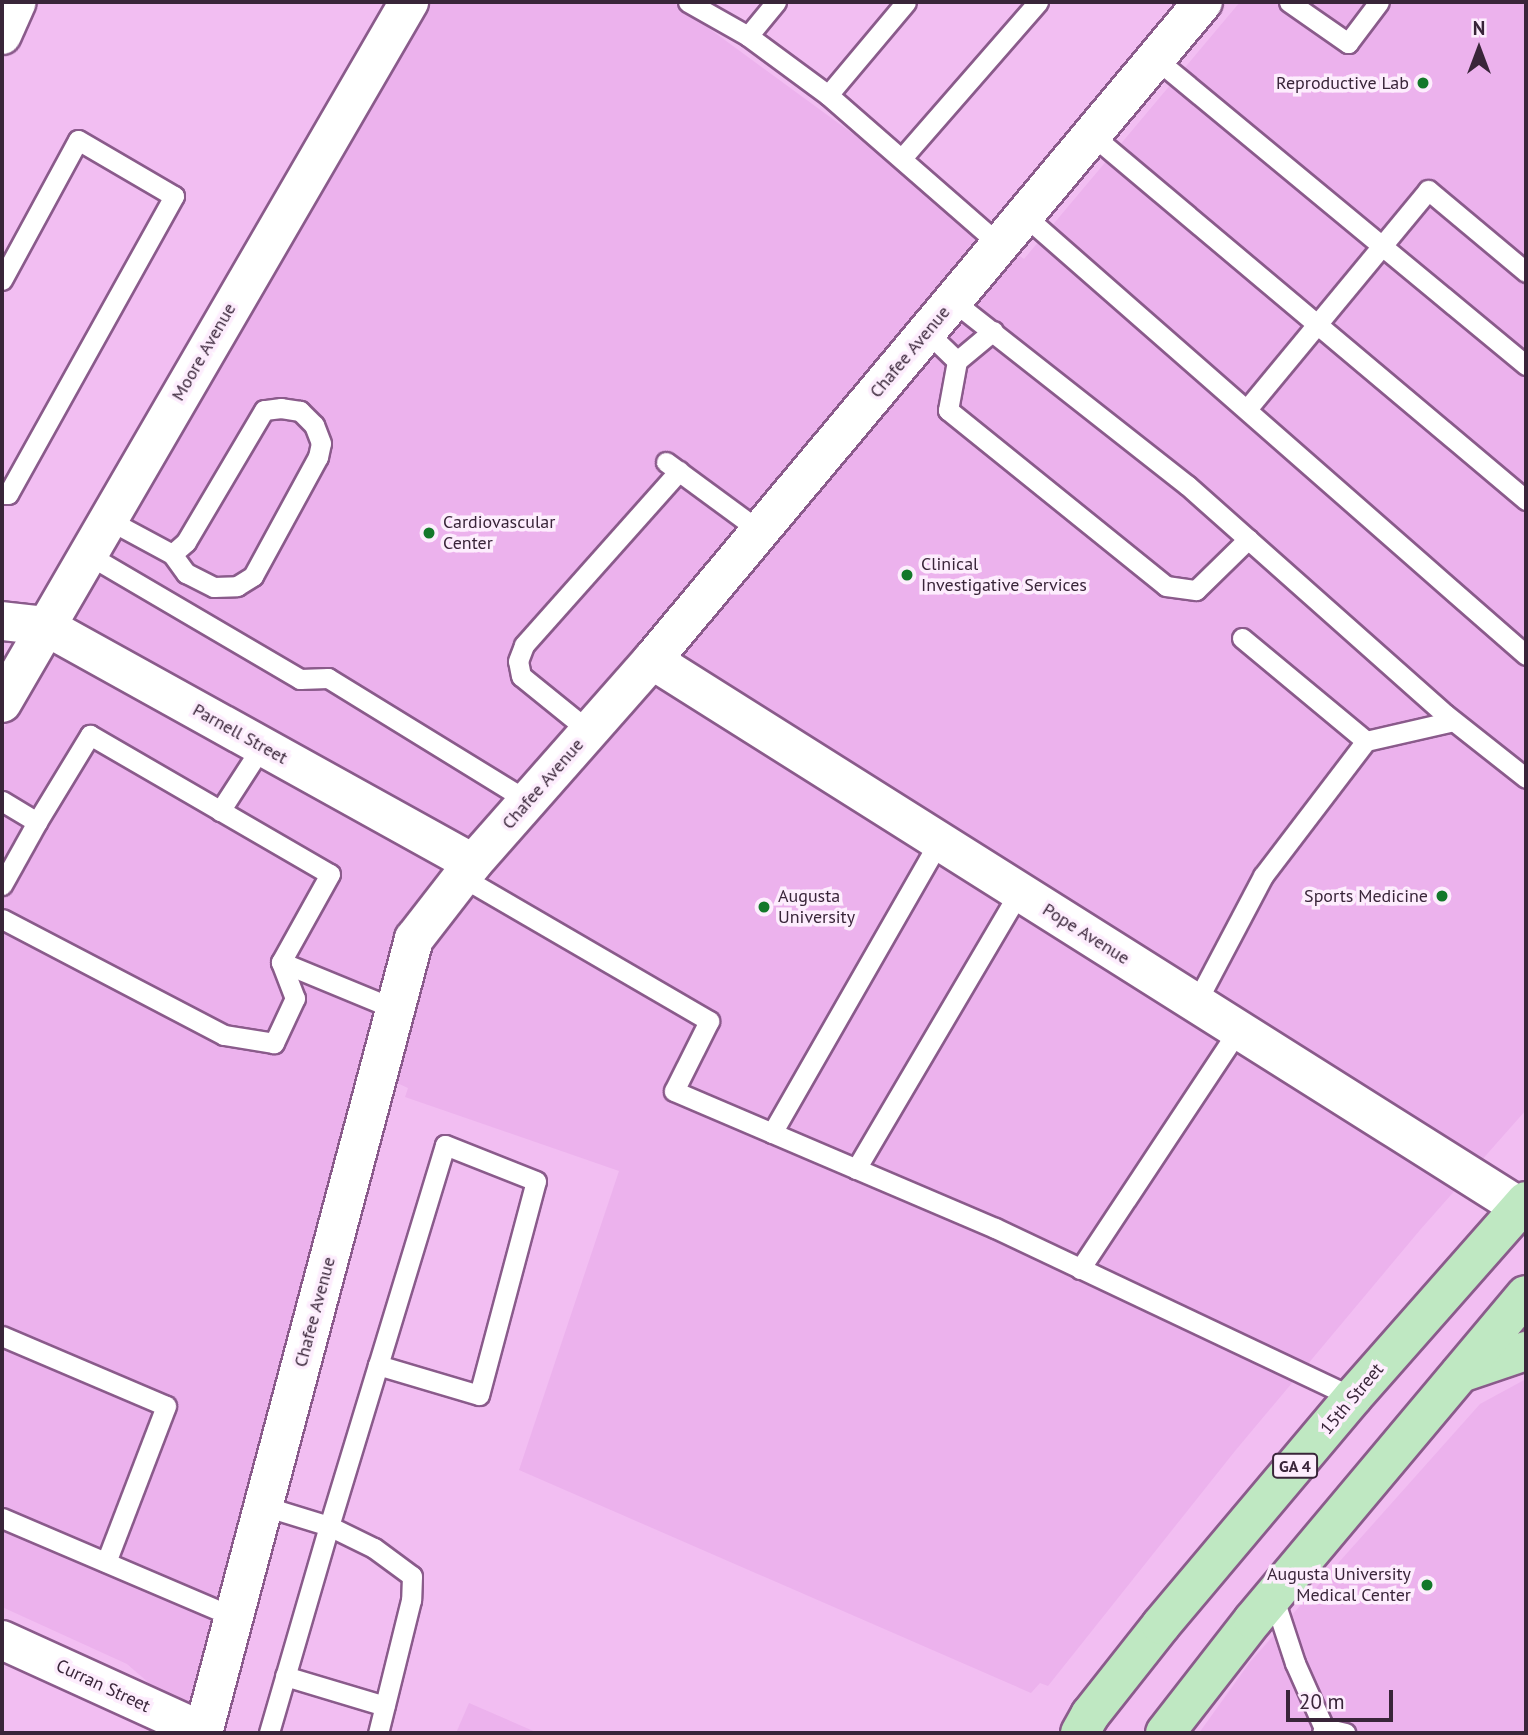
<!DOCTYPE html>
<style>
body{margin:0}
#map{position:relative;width:1528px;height:1735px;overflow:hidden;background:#f2bef2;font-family:"PT Sans",sans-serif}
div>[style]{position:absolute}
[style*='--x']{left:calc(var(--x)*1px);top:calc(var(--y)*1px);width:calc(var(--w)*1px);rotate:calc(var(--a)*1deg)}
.built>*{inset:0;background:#ecb2ed}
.roads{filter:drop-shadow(2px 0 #8a5b8b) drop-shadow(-2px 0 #8a5b8b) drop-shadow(0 2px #8a5b8b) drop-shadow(0 -2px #8a5b8b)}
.service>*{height:19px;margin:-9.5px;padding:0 9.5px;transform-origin:9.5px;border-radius:9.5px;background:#fff}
.minor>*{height:38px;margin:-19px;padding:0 19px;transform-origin:19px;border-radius:19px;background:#fff}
.primary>*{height:38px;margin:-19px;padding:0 19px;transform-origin:19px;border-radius:19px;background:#bfe8c2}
.dots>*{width:19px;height:19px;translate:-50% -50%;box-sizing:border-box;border:4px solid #fdedfd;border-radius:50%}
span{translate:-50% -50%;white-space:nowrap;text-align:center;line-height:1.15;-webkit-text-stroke:7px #fdedfd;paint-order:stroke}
.shield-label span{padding:2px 5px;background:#fdedfd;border:2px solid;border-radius:5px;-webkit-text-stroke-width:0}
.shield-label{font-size:16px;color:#392539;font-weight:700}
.poi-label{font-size:18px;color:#392539}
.right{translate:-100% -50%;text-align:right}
.left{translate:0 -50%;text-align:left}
.street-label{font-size:18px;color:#392539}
.frame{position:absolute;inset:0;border:4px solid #392539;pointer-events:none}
.north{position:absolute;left:1444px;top:14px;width:70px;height:70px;-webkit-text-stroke:5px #fdedfd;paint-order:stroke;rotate:0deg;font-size:19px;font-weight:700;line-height:28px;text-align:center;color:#392539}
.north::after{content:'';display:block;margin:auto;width:24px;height:32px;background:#392539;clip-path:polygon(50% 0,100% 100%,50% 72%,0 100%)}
.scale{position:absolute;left:1286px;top:1690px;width:107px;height:32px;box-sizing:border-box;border:4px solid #392539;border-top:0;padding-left:9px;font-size:21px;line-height:24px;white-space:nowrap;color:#392539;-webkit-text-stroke:5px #fdedfd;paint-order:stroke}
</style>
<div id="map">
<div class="built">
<div style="clip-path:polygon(423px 2px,673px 2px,1024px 259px,1240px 2px,1526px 2px,1526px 1110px,1420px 1230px,1235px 1451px,1048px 1686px,1040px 1683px,1031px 1693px,519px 1470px,619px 1171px,405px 1097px,408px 1088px,397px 1083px,207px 1733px,154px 1733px,165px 1697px,127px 1664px,2px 1607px,2px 732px,71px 605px)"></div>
<div style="clip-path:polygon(1526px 1379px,1526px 1733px,1199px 1733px,1250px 1662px,1480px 1404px)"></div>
<div style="clip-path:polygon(469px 1703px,538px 1733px,456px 1733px)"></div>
</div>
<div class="roads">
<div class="service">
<div style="--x:688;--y:2;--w:69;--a:29.5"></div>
<div style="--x:748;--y:36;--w:99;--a:36.4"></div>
<div style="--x:828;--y:95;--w:228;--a:41.1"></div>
<div style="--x:1289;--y:2;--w:72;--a:34.8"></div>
<div style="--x:1348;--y:43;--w:51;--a:-52.9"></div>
<div style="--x:748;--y:36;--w:44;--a:-50.5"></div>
<div style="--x:1156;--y:59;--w:480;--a:39.6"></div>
<div style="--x:828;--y:95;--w:121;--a:-50"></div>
<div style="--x:1092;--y:135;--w:567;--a:40.06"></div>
<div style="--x:902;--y:158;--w:207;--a:-48.9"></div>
<div style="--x:1025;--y:216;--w:666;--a:41.23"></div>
<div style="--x:2;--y:280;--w:159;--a:-61.5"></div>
<div style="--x:78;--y:140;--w:111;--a:30.3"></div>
<div style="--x:174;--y:196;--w:341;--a:119.1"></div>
<div style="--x:8;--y:494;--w:6;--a:180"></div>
<div style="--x:953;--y:301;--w:298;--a:38.2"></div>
<div style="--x:1187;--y:485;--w:345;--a:41.6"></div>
<div style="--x:1445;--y:714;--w:103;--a:38.3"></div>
<div style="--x:927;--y:332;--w:42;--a:44"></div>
<div style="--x:957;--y:361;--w:50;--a:100.4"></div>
<div style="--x:948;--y:410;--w:280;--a:38.9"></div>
<div style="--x:1166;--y:586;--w:30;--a:8"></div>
<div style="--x:1196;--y:590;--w:73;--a:-44.4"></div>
<div style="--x:957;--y:361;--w:47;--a:-39.8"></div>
<div style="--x:1247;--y:409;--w:284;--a:-50.4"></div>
<div style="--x:1428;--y:190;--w:128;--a:39.9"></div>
<div style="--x:666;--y:462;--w:117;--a:36.3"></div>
<div style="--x:107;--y:519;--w:74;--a:28.3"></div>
<div style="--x:172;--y:554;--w:24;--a:54"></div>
<div style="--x:186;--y:573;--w:31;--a:27"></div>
<div style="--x:214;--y:587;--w:23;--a:-2"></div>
<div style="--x:237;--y:586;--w:19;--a:-32"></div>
<div style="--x:253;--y:576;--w:136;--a:-61.4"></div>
<div style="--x:318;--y:457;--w:14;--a:-78"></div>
<div style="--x:321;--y:443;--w:19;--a:-111"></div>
<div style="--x:314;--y:425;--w:20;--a:-135"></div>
<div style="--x:300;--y:411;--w:19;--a:-171"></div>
<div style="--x:281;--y:408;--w:17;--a:173"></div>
<div style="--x:264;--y:410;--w:153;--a:120.6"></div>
<div style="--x:186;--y:542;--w:18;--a:139"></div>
<div style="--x:87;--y:554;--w:247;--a:30.4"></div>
<div style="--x:300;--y:679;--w:28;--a:-2"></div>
<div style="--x:328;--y:678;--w:235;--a:31.6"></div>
<div style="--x:1242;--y:638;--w:161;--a:39.7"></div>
<div style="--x:1366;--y:741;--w:89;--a:-12.9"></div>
<div style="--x:589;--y:731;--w:87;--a:-141"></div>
<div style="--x:521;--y:676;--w:15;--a:-101"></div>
<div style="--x:518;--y:661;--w:17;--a:-69"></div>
<div style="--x:524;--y:645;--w:233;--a:-48.3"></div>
<div style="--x:2;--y:801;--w:41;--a:31"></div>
<div style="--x:37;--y:822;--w:102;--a:-58.7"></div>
<div style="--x:90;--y:735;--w:277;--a:30.1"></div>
<div style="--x:330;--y:874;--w:101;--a:119.1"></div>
<div style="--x:281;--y:962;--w:39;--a:69"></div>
<div style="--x:295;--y:998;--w:50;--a:115"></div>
<div style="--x:274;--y:1043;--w:51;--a:-170.9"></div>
<div style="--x:224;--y:1035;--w:250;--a:-152.4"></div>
<div style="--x:220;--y:811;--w:77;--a:-57.1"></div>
<div style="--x:462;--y:877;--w:286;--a:30.2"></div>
<div style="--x:709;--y:1021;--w:78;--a:116.6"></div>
<div style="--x:674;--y:1091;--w:349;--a:23.1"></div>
<div style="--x:995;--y:1228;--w:396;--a:25.3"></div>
<div style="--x:2;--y:885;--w:72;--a:-60.9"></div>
<div style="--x:281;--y:962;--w:123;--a:22.4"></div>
<div style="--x:1196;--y:1003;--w:144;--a:-62.2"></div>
<div style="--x:1263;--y:876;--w:170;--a:-52.7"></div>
<div style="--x:772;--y:1133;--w:336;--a:-60.2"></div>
<div style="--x:856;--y:1169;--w:321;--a:-59.5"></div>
<div style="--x:1080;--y:1269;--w:287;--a:-56.5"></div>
<div style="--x:2;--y:1336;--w:178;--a:23.1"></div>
<div style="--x:166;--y:1406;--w:167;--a:111"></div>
<div style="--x:378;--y:1365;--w:105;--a:16.5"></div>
<div style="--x:479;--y:1395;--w:221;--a:-75.1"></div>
<div style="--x:536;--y:1181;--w:98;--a:-158.4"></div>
<div style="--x:445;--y:1145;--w:230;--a:106.9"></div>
<div style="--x:378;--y:1365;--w:168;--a:106.9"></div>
<div style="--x:329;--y:1526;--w:50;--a:26.1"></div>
<div style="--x:374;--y:1548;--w:47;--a:36.4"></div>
<div style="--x:412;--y:1576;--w:24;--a:92"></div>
<div style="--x:411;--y:1600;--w:137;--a:103.9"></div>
<div style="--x:264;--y:1506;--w:68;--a:17.1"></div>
<div style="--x:329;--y:1526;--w:216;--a:106.2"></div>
<div style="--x:2;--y:1518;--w:252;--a:23.1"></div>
<div style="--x:1273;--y:1596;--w:71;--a:71.8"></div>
<div style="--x:1295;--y:1663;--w:71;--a:66"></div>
<div style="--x:1324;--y:1728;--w:5;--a:112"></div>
<div style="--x:285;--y:1676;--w:104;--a:16.7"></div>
<div style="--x:1324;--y:1728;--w:22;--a:13"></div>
</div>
<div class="minor">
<div style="--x:2;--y:35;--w:36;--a:-66"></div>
<div style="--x:2;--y:621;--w:43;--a:6.6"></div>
<div style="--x:45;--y:626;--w:489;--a:29"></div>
<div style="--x:652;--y:660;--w:1033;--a:32.23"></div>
<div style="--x:2;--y:703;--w:811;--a:-59.86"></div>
<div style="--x:2;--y:1640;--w:222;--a:24.5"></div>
<div style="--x:203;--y:1733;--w:822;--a:-75.12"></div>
<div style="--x:414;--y:939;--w:96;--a:-52.2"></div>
<div style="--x:473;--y:863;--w:271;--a:-48.6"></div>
<div style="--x:652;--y:660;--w:858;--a:-50.06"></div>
</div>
<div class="primary">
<div style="--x:1461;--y:1373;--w:69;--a:-18.7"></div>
<div style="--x:1080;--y:1733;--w:21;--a:-61"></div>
<div style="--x:1090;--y:1715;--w:115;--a:-51.7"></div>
<div style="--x:1161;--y:1625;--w:298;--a:-49.9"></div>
<div style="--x:1353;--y:1397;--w:261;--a:-48.6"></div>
<div style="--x:1165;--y:1733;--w:143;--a:-52.1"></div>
<div style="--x:1253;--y:1620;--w:424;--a:-50"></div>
</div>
</div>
<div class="dots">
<div style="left:1423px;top:83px;background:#13782a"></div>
<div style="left:429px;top:533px;background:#13782a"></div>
<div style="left:907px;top:575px;background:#13782a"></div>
<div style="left:1442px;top:896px;background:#13782a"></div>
<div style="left:764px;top:907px;background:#13782a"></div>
<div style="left:1427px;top:1585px;background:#13782a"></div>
</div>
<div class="shield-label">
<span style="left:1295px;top:1466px">GA 4</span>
</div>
<div class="poi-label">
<span class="right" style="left:1409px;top:83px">Reproductive Lab</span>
<span class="left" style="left:443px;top:533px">Cardiovascular<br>Center</span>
<span class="left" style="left:921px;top:575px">Clinical<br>Investigative Services</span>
<span class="right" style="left:1428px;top:896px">Sports Medicine</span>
<span class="left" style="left:778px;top:907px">Augusta<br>University</span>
<span class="right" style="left:1411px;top:1585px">Augusta University<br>Medical Center</span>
</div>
<div class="street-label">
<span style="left:204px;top:352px;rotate:-60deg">Moore Avenue</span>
<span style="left:910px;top:352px;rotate:-50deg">Chafee Avenue</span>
<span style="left:240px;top:734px;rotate:29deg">Parnell Street</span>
<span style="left:543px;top:784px;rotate:-49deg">Chafee Avenue</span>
<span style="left:1086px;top:934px;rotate:32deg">Pope Avenue</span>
<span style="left:315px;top:1312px;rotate:-75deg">Chafee Avenue</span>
<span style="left:1352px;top:1399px;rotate:-50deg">15th Street</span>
<span style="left:103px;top:1686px;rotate:25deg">Curran Street</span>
</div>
<div class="frame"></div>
<div class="north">N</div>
<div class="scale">20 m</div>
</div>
